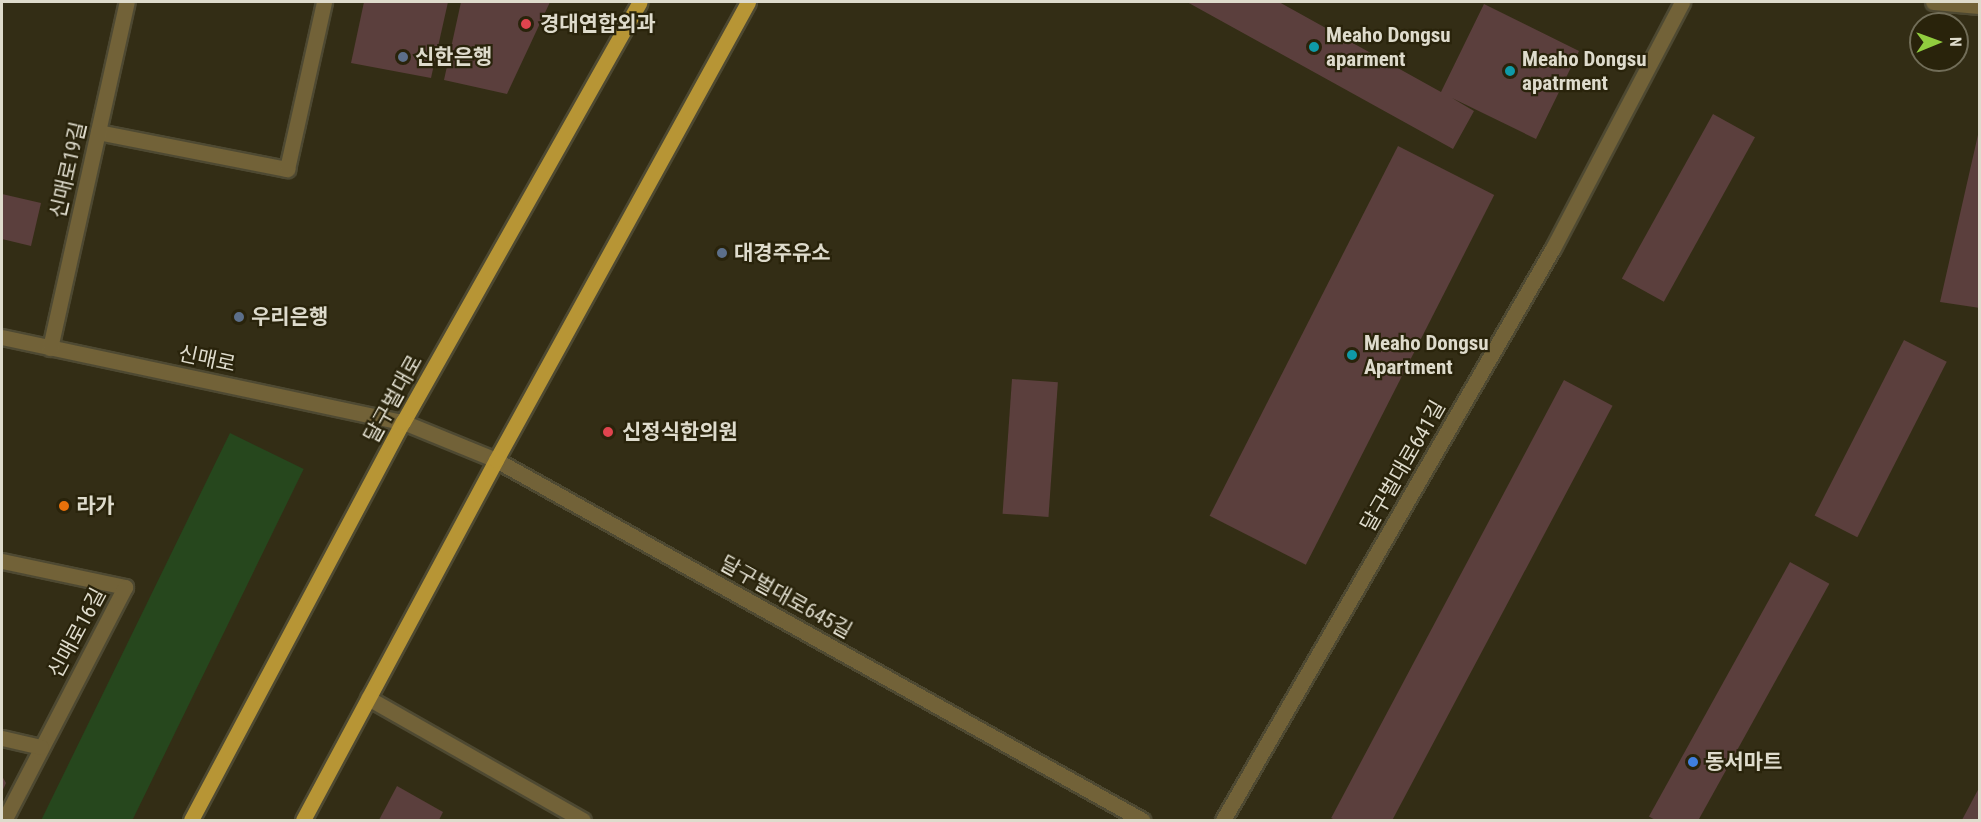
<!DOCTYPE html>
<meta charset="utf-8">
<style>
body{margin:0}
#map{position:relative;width:1981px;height:822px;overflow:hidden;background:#332d15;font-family:"Roboto Condensed","Noto Sans KR",sans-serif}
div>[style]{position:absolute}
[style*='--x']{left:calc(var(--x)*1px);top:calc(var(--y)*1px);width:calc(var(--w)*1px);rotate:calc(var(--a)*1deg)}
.green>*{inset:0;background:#26471d;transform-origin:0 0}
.building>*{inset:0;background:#5b3f3d;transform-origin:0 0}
.roads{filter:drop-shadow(2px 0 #4e4932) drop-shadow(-2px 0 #4e4932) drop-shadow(0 2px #4e4932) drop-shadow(0 -2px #4e4932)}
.minor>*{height:15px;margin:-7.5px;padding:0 7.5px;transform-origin:7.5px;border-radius:7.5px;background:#726238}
.major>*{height:15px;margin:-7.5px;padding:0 7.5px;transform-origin:7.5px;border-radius:7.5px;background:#b79535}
.dots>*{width:16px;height:16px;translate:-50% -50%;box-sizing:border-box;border:3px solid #29230b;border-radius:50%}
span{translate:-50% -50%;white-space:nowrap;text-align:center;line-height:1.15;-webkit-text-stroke:4.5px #29230b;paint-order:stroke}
.poi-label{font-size:21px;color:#dedbcc;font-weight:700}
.left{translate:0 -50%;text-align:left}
.street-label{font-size:21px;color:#dedbcc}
.frame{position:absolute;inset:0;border:3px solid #dedbcc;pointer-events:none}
.north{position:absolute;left:1909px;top:12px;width:60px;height:60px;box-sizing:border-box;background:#29230b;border:2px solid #716d58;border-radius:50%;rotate:89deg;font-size:16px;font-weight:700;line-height:24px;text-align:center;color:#dedbcc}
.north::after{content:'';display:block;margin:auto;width:21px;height:27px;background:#91cd3f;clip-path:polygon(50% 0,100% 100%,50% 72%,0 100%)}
</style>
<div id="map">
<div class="green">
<div style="left:230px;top:433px;width:82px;height:439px;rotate:26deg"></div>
</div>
<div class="building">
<div style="clip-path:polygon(364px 2px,448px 2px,431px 78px,351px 63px)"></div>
<div style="clip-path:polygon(461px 2px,550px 2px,507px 94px,444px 80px)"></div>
<div style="clip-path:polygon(1187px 2px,1279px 2px,1441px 92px,1484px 4px,1579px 51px,1536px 139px,1452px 98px,1474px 111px,1453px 149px)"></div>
<div style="left:1713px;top:114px;width:48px;height:188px;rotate:29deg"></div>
<div style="clip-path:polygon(1980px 126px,1980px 308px,1940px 302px)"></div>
<div style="left:1398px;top:146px;width:108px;height:415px;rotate:27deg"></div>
<div style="clip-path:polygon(2px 194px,41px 203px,31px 246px,2px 239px)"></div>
<div style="left:1904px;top:340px;width:48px;height:197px;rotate:27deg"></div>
<div style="left:1012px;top:379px;width:46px;height:135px;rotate:4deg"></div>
<div style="left:1564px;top:380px;width:55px;height:496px;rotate:28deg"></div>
<div style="left:1790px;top:562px;width:45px;height:291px;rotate:29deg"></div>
<div style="clip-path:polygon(2px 776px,6px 783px,2px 792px)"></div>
<div style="clip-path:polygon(397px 786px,443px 812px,439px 820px,379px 820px)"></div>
<div style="clip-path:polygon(1980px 786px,1980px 820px,1962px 820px)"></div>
</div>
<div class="roads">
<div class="minor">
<div style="--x:1933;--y:2;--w:47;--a:4.9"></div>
<div style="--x:98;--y:132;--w:193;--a:11.1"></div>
<div style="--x:287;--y:169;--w:171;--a:-77.5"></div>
<div style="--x:2;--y:337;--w:410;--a:12"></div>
<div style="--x:403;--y:422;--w:100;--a:22.2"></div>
<div style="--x:496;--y:460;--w:740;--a:29.13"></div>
<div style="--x:50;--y:348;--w:354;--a:-77.5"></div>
<div style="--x:2;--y:561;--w:126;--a:11.9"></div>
<div style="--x:125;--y:587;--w:263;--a:117.4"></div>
<div style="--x:368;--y:698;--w:247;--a:29.6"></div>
<div style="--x:2;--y:738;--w:40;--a:13"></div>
<div style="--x:1223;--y:820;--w:660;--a:-60.02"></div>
<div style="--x:1553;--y:248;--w:278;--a:-62.3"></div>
</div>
<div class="major">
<div style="--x:191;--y:820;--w:451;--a:-62"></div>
<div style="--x:403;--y:422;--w:482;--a:-60.6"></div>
<div style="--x:303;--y:820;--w:408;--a:-61.8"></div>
<div style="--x:496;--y:460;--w:523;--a:-61.18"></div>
</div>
</div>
<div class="dots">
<div style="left:526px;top:24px;background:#e0444e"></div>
<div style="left:1314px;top:47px;background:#0f9aa8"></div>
<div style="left:403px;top:57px;background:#5c6f8a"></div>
<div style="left:1510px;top:71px;background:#0f9aa8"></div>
<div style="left:722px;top:253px;background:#5c6f8a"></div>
<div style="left:239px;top:317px;background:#5c6f8a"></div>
<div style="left:1352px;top:355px;background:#0f9aa8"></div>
<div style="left:608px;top:432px;background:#e0444e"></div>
<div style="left:64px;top:506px;background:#e8710a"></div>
<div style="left:1693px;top:762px;background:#3f7fe0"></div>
</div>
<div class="poi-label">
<span class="left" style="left:540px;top:24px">경대연합외과</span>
<span class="left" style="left:1326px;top:47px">Meaho Dongsu<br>aparment</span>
<span class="left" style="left:415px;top:57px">신한은행</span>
<span class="left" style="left:1522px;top:71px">Meaho Dongsu<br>apatrment</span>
<span class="left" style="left:734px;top:253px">대경주유소</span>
<span class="left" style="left:251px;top:317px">우리은행</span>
<span class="left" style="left:1364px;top:355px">Meaho Dongsu<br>Apartment</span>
<span class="left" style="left:622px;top:432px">신정식한의원</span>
<span class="left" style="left:76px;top:506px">라가</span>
<span class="left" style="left:1705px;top:762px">동서마트</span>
</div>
<div class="street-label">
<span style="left:68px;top:170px;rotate:-77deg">신매로19길</span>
<span style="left:207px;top:359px;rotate:12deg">신매로</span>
<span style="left:393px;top:399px;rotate:-61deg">달구벌대로</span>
<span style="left:1403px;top:466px;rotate:-60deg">달구벌대로641길</span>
<span style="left:786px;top:597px;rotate:29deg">달구벌대로645길</span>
<span style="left:77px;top:633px;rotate:-62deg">신매로16길</span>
</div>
<div class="frame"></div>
<div class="north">N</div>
</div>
